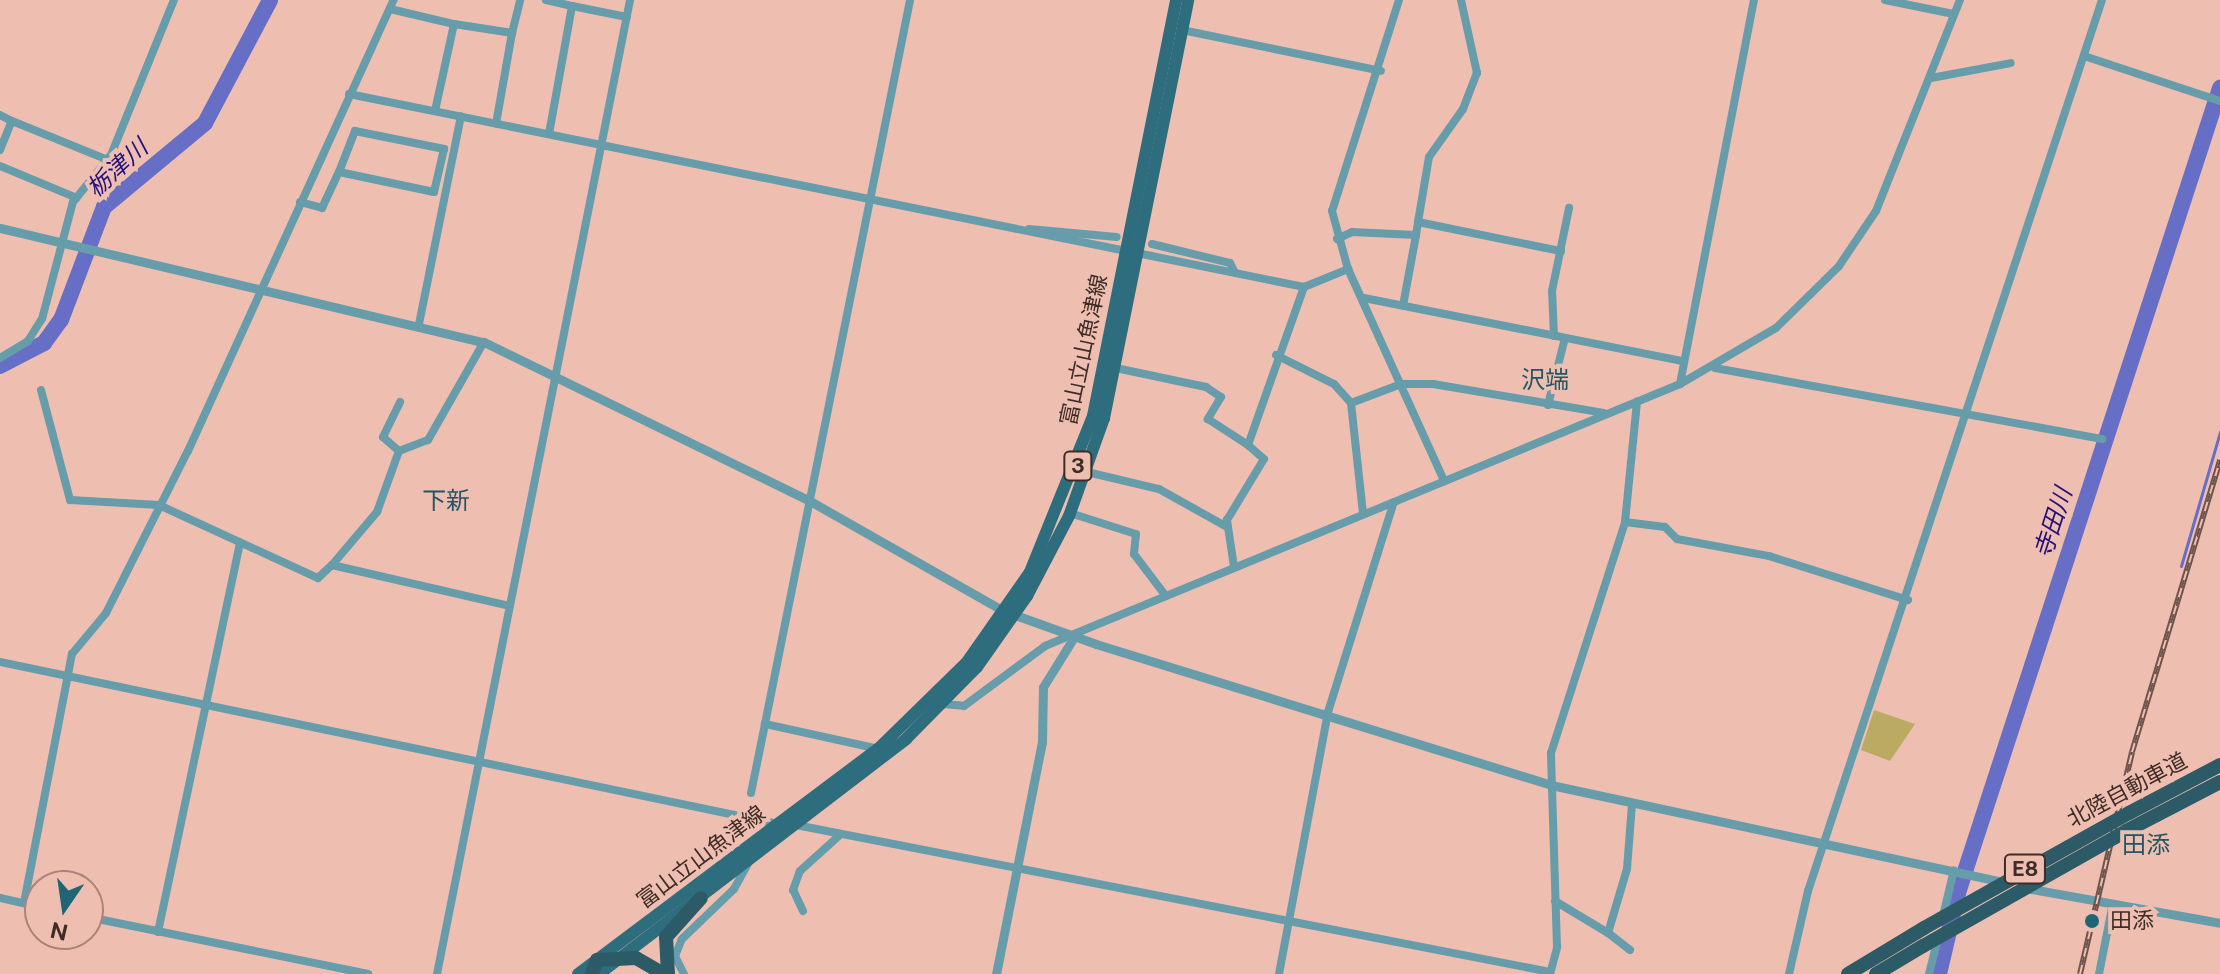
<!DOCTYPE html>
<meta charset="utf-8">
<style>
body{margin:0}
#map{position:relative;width:2220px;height:974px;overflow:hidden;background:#eebfb1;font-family:"Public Sans","Noto Sans JP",sans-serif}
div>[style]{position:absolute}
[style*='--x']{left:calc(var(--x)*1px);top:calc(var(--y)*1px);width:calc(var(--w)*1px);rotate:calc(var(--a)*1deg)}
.green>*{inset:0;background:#bbab62}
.stream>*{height:3px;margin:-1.5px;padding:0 1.5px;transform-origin:1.5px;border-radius:1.5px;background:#676ec6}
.river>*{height:16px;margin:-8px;padding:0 8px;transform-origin:8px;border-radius:8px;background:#676ec6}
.minor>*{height:8px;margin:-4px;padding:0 4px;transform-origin:4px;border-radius:4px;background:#679cab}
.tertiary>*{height:9px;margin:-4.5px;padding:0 4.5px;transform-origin:4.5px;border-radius:4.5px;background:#679cab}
.primary>*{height:12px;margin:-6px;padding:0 6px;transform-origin:6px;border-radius:6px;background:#2e6d7d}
.motorway>*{height:14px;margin:-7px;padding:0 7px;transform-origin:7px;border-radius:7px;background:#2c5a66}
.rail>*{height:6px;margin-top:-3px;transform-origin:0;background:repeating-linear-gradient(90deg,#eebfb1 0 9px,#6e544c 0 18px);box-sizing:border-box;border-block:2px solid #6e544c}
.motorway-bridge>*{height:14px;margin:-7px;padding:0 7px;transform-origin:7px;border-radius:7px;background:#2c5a66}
.dots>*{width:22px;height:22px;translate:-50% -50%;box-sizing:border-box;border:4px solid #eebfb1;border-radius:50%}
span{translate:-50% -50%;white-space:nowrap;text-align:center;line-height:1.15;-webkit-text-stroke:8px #eebfb1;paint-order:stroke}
.shield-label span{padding:2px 6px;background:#eebfb1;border:2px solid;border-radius:6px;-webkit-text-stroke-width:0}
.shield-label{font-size:20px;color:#3e2c27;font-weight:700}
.street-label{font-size:22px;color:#3e2c27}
.poi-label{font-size:22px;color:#3e2c27}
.left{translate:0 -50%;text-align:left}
.water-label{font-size:24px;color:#23107d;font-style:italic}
.neighbourhood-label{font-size:24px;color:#215664}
.north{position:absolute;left:24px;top:870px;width:80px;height:80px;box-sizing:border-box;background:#eebfb1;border:2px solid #a8847a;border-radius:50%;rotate:193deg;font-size:22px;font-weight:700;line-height:32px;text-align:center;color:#3e2c27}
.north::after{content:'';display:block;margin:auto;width:28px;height:36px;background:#206576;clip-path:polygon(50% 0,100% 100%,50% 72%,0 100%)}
</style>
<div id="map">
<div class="green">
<div style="clip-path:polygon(1874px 710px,1915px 724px,1890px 761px,1861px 750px)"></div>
</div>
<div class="stream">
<div style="--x:2181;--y:566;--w:140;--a:-73.8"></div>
</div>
<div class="river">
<div style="--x:0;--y:366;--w:50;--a:-27.6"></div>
<div style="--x:44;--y:343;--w:29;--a:-54"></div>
<div style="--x:61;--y:320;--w:121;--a:-69.2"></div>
<div style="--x:104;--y:207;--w:131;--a:-39.7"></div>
<div style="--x:205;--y:123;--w:139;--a:-62.1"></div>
<div style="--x:1939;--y:974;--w:83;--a:-76.8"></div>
<div style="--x:1958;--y:893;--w:847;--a:-71.97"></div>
</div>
<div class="minor">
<div style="--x:546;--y:0;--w:27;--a:13"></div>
<div style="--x:1399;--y:0;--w:221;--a:107.6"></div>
<div style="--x:1332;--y:211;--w:60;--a:74.6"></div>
<div style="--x:1348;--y:269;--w:233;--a:65.6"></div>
<div style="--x:1885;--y:0;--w:70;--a:11.5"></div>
<div style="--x:390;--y:9;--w:66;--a:13.2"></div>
<div style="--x:454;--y:24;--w:89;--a:102.3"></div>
<div style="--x:454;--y:24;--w:59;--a:8.8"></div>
<div style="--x:512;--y:33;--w:92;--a:100"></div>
<div style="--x:1182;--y:30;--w:203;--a:11.6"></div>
<div style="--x:512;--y:33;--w:34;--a:-76"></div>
<div style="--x:2084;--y:56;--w:143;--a:18.3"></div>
<div style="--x:1931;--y:78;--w:81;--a:-10.6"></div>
<div style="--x:349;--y:94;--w:793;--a:11.42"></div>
<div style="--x:0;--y:115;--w:13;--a:27"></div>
<div style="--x:355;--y:131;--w:91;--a:11.4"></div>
<div style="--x:444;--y:149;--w:44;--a:103.1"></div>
<div style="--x:434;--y:192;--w:97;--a:-168.1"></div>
<div style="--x:339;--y:172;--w:44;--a:-68.7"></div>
<div style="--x:549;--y:134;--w:130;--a:-79.8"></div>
<div style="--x:572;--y:6;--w:56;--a:11.3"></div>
<div style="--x:0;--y:150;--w:31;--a:-68"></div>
<div style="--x:12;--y:121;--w:104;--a:22.1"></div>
<div style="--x:0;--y:166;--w:83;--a:22.6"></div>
<div style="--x:300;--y:202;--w:23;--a:15"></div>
<div style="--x:322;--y:208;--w:40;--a:-65"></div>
<div style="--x:1418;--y:222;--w:66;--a:-80.4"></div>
<div style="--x:1429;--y:157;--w:59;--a:-54.7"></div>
<div style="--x:1463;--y:109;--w:39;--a:-69"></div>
<div style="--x:1477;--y:73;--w:75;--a:-102.4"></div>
<div style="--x:1029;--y:229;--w:88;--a:5.2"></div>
<div style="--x:1416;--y:235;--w:13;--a:-81"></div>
<div style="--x:1418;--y:222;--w:146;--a:11.5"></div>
<div style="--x:1337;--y:239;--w:17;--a:-25"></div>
<div style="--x:1352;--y:232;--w:64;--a:2.7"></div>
<div style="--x:1416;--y:235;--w:72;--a:100.4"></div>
<div style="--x:1152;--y:244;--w:80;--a:13.7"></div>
<div style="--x:1230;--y:263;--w:11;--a:63"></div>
<div style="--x:1137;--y:253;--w:170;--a:11.5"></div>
<div style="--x:1304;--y:287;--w:48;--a:-22.2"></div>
<div style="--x:1364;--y:298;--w:325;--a:11.2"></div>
<div style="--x:419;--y:324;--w:212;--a:-78.6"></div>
<div style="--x:1554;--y:336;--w:45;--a:-92.5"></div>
<div style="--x:1552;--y:291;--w:85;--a:-78.4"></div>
<div style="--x:1276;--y:355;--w:65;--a:26.6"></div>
<div style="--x:1334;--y:384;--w:25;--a:48"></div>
<div style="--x:1351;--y:403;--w:111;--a:83.8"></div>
<div style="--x:0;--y:358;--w:33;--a:-31"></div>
<div style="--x:28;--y:341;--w:26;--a:-58"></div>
<div style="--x:42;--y:319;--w:121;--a:-75.2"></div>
<div style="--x:73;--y:202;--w:60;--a:-51"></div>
<div style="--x:111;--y:155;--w:167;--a:-67.9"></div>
<div style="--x:1111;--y:367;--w:97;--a:11.9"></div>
<div style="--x:1206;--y:387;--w:18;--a:34"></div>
<div style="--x:1221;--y:397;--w:26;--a:121"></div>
<div style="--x:1208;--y:419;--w:48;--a:33"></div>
<div style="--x:1715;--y:368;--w:394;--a:10.4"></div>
<div style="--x:1680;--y:384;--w:391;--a:-79.1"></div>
<div style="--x:41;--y:390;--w:114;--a:75.2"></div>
<div style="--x:70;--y:500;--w:89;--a:3.2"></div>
<div style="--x:159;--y:505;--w:175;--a:24.7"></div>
<div style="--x:318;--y:578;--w:19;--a:-43"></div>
<div style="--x:332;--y:565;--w:182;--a:13"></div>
<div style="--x:1351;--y:403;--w:53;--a:-20.8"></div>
<div style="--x:1401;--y:384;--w:32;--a:0"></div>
<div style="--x:1433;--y:384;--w:173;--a:9.6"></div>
<div style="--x:1548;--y:405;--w:69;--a:-75.8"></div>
<div style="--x:399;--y:451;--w:31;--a:-21"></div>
<div style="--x:428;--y:440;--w:113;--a:-60.3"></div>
<div style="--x:1087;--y:472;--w:74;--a:13.3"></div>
<div style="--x:1159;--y:489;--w:78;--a:29.2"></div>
<div style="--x:1070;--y:513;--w:69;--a:17.7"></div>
<div style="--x:1136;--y:534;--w:20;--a:96"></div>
<div style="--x:1134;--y:554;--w:51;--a:52.9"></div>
<div style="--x:1625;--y:522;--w:40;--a:7.1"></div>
<div style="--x:1665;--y:527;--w:17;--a:45"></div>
<div style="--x:1677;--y:539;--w:94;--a:10.5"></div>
<div style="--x:1769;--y:556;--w:146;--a:17.6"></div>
<div style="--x:332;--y:565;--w:70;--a:-49.7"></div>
<div style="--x:377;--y:512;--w:65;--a:-70.2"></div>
<div style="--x:399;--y:451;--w:21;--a:-139"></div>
<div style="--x:383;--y:437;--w:39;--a:-64"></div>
<div style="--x:1234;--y:567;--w:48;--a:-98.5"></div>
<div style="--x:1227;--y:520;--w:71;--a:-58.8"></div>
<div style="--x:1264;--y:459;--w:21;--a:-139"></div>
<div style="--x:1248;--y:445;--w:168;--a:-70.5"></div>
<div style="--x:0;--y:662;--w:795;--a:11.76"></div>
<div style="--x:943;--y:704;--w:21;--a:5"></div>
<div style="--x:964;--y:706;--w:101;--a:-36.5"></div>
<div style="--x:1045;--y:646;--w:687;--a:-22.42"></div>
<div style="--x:1680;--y:384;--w:111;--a:-30.3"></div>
<div style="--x:1776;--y:328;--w:88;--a:-44.5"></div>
<div style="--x:1839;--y:266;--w:66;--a:-56.1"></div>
<div style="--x:1876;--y:211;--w:227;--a:-68.3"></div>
<div style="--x:879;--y:749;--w:117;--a:-167.6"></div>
<div style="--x:765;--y:724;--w:738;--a:-78.67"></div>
<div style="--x:751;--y:793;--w:70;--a:-78.5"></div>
<div style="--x:796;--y:825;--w:768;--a:11.03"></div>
<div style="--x:0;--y:898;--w:41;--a:12.7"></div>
<div style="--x:1555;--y:901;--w:62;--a:31.1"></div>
<div style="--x:24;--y:903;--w:254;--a:-79.1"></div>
<div style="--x:72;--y:654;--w:53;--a:-50.3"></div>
<div style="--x:106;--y:613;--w:182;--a:-63.2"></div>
<div style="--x:188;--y:451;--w:496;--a:-65.5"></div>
<div style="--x:803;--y:911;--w:23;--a:-115"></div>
<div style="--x:793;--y:890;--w:20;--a:-70"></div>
<div style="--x:800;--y:871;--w:55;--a:-42.1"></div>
<div style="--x:1943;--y:916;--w:47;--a:-76.6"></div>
<div style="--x:88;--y:917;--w:286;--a:11.5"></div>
<div style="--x:158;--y:932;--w:397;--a:-78.1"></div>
<div style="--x:1630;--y:950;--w:28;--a:-142"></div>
<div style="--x:1608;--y:933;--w:67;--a:-73.5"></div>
<div style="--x:1627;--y:869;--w:65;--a:-85.6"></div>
<div style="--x:437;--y:974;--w:993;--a:-78.79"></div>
<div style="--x:684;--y:974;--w:20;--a:-117"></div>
<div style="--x:675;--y:956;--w:18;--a:-68"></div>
<div style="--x:682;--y:939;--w:72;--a:-43.9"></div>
<div style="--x:734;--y:889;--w:35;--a:-61"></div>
<div style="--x:1279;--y:974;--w:267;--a:-79.4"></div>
<div style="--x:1328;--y:712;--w:220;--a:-72.6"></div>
<div style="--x:1550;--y:974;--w:28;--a:-75"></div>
<div style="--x:1557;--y:947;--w:194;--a:-91.8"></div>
<div style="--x:1551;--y:753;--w:243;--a:-72.2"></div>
<div style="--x:1625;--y:522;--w:121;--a:-84.3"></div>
<div style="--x:1789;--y:974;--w:85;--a:-77.1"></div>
<div style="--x:1808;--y:891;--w:938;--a:-71.74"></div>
<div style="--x:1929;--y:974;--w:38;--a:-76"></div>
<div style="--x:2099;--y:974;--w:67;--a:-78.9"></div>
</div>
<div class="tertiary">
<div style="--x:0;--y:228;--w:497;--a:13.3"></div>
<div style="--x:484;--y:342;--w:363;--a:26"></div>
<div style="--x:810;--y:501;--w:223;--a:29.6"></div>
<div style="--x:1004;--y:611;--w:98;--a:19.7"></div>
<div style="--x:1096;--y:644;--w:476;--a:17.2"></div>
<div style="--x:1551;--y:785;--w:463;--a:12.1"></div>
<div style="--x:2026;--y:888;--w:197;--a:10.2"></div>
<div style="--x:996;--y:974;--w:237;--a:-78.8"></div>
<div style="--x:1042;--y:742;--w:55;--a:-89"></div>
<div style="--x:1043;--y:687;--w:59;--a:-58.2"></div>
</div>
<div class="primary">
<div style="--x:578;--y:974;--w:375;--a:-36.9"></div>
<div style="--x:878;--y:749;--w:124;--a:-44.3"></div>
<div style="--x:967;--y:662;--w:110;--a:-55"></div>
<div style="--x:1030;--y:572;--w:168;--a:-68"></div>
<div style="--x:1093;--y:416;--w:424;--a:-78.7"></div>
<div style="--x:599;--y:974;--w:387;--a:-37.4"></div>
<div style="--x:906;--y:739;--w:101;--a:-45.4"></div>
<div style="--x:977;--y:667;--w:87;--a:-54.8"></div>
<div style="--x:1027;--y:596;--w:90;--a:-62.3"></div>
<div style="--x:1069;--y:516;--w:104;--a:-70.3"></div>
<div style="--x:1104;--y:418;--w:426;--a:-78.6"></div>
</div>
<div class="motorway">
<div style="--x:2129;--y:813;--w:103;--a:-27.8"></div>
<div style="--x:2126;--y:831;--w:106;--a:-27.5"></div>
<div style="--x:592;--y:974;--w:15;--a:-70"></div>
<div style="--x:597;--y:960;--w:39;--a:-3"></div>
<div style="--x:636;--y:958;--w:32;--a:30"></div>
<div style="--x:668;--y:974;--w:37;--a:-93"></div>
<div style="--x:666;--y:937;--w:52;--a:-48.1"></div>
<div style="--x:1848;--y:974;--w:89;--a:-31.2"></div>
<div style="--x:1876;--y:974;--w:55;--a:-30.8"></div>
</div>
<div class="rail">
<div style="--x:2080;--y:974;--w:228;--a:-76.8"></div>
<div style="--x:2132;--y:752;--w:305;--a:-73.2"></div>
</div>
<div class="motorway-bridge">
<div style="--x:1924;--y:928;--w:235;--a:-29.3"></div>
<div style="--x:1923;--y:946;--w:233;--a:-29.5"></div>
</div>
<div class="dots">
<div style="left:2092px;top:921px;background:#206576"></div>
</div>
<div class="shield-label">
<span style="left:1078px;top:466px">3</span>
<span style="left:2025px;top:869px">E8</span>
</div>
<div class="street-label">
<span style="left:1084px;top:350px;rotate:-78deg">富山立山魚津線</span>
<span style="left:2127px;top:790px;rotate:-28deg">北陸自動車道</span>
<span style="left:701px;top:857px;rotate:-37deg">富山立山魚津線</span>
</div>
<div class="poi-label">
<span class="left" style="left:2110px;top:921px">田添</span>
</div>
<div class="water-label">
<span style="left:117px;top:168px;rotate:-42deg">栃津川</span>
<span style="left:2053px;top:523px;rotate:-72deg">寺田川</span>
</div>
<div class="neighbourhood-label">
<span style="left:1545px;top:380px">沢端</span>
<span style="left:446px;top:501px">下新</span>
<span style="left:2146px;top:845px">田添</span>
</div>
<div class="north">N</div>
</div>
